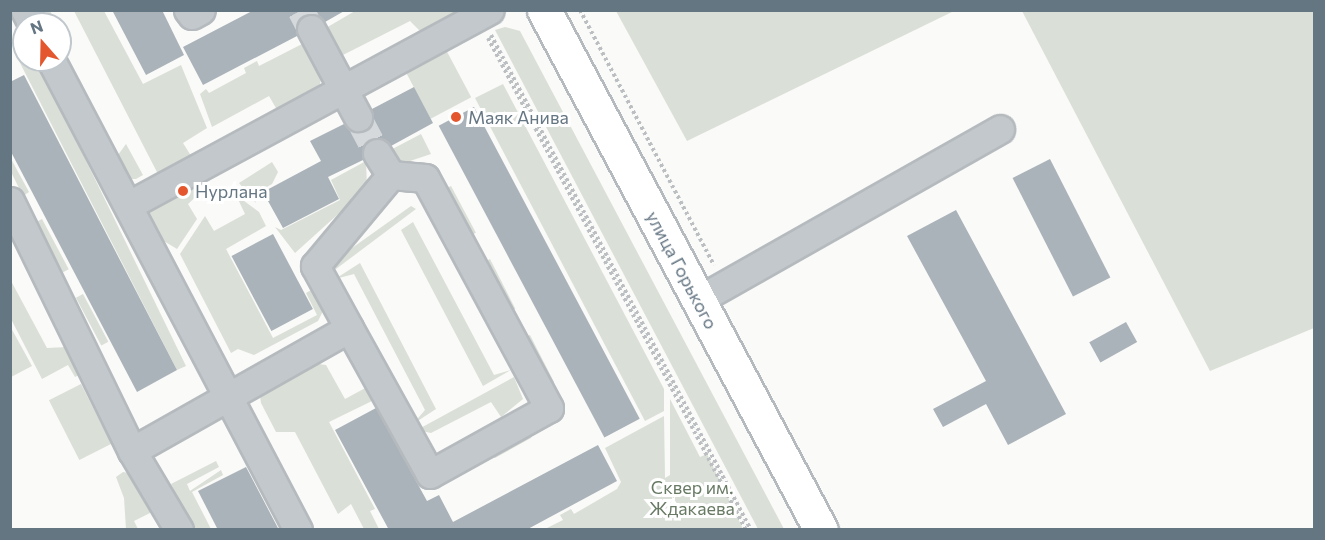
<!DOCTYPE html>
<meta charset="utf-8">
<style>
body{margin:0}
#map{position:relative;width:1325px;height:540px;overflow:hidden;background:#fafaf8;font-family:Commissioner,sans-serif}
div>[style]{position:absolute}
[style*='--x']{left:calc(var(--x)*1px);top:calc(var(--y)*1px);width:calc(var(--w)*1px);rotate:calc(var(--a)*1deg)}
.green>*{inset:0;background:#dadfd7;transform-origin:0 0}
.building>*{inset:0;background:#aab3b9;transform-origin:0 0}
.minor-tunnel>*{height:27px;margin-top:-13.5px;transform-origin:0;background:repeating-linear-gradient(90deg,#d5d9db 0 27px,transparent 0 41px)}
.path>*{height:4px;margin-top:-2px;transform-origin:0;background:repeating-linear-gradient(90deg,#bbbfc2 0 3px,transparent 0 6px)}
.roads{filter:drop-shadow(2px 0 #b5babe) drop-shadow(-2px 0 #b5babe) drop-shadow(0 2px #b5babe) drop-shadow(0 -2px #b5babe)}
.minor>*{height:27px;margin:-13.5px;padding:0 13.5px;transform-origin:13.5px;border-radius:13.5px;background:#c3c8cc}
.major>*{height:33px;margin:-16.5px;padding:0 16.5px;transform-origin:16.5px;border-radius:16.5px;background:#fff}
.dots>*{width:16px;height:16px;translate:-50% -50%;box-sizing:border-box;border:3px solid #fff;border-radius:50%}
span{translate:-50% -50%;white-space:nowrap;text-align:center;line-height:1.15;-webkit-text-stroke:6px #fff;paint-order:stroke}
.poi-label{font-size:18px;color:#657683}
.left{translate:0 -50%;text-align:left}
.street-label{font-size:18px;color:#657683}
.park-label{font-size:18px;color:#687a64}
.frame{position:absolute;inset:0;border:12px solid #657683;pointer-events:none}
.north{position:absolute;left:12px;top:12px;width:60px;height:60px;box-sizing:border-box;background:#fff;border:2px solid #c1c8cd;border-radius:50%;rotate:340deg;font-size:16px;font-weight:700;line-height:24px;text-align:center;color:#657683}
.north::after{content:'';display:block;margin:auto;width:21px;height:27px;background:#e4572e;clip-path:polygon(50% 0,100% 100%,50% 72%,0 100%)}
</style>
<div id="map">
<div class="green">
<div style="clip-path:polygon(464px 10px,425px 36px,410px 21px,341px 56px,344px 67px,319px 32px,355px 11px)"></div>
<div style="clip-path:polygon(34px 11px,50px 11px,57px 24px,39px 24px)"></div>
<div style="clip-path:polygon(74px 11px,104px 11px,143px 84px,181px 65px,207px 128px,183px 143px,193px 159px,159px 176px)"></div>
<div style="clip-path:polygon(616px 11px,954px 11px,687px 141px)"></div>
<div style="clip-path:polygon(1022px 11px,1314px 11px,1314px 328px,1210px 371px)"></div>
<div style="clip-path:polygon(505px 27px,520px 31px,784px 529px,758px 529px,495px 30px)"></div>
<div style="clip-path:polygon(306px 42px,322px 76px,318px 91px,280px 115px,269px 96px,212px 127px,200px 94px,206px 89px,209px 93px,246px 73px,244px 68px,257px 61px,259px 66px)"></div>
<div style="left:444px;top:46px;width:58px;height:46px;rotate:62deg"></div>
<div style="clip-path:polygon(24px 56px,37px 60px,186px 366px,177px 370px,18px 59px)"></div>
<div style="clip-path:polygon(503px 84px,664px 389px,664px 411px,645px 421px,475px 98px)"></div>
<div style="clip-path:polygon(421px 134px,431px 154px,401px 164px,381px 155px)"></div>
<div style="clip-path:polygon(126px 144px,143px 175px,136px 179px,126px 179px,110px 166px)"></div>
<div style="clip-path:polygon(10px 157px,29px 192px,23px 196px,11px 172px)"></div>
<div style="clip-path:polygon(366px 161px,367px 188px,295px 253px,275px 227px,281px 230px,340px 200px,331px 180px)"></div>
<div style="clip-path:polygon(272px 162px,278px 172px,272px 184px,253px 195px,256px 203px,239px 183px)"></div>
<div style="left:451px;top:186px;width:53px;height:6px;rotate:62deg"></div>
<div style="clip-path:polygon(189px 187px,201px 192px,188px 204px,197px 219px,177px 249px,157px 237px,145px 215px,148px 208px)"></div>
<div style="clip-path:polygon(236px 195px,259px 212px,266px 226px,226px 249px,273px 338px,317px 315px,306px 293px,311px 290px,324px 309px,318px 321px,254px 355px,238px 349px,231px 353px,180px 254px,205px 216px,214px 231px,245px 214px)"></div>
<div style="clip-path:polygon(411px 206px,416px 209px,332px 272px,338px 258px)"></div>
<div style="left:42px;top:219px;width:57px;height:7px;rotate:62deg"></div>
<div style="clip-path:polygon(413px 222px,494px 375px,511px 370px,483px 386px,401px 230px)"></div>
<div style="left:490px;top:259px;width:56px;height:7px;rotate:63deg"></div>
<div style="clip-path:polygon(360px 263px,436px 409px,413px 424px,425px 410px,354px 274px,335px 279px)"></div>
<div style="clip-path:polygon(10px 279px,47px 348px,67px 347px,81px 374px,75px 377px,68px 365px,42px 379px,11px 319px)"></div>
<div style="left:83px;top:294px;width:54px;height:8px;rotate:62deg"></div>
<div style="clip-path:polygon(10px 326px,32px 366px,11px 377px,10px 377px)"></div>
<div style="clip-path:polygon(530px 335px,554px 382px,549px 385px,524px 338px)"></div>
<div style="clip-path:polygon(319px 364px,326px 365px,345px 399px,369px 386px,374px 400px,329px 422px,375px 509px,370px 511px,379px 529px,364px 529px,351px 504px,338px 514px,295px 432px,276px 432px,261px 403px,260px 396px,289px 381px,287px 375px)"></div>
<div style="clip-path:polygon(514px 377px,523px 399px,501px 417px,491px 402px,431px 433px,417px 430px)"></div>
<div style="left:81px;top:384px;width:67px;height:36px;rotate:63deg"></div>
<div style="clip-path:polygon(670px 399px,700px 457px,707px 454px,743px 529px,545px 529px,563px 520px,560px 515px,571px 509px,574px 514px,617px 489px,621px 482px,605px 448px,664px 416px,665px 478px,670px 475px)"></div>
<div style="clip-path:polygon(534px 431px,531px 438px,495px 458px,487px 455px)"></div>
<div style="clip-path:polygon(216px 461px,219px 467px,187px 484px,190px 491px,221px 470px,223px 475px,192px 492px,211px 529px,194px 529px,171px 484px)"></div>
<div style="clip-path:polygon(123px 472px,134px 474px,156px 510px,134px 521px,138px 529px,126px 529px,124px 498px,116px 477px)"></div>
</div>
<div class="building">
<div style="clip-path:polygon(112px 10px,162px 10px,184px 55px,146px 75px)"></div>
<div style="clip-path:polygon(254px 10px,346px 10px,325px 22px,304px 15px,297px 21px,297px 36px,203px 85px,183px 47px)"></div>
<div style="clip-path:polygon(24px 75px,177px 370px,137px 392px,10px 150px,10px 82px)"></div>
<div style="clip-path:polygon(414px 87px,433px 123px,391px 146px,384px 139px,368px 140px,363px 160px,328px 177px,339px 199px,283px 228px,263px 192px,321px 161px,310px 141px,344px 124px,350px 131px,365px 131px,372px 125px,372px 109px)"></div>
<div style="left:474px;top:107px;width:353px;height:40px;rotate:62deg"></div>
<div style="left:1050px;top:159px;width:133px;height:42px;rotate:63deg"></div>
<div style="clip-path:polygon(956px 210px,1066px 414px,1008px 445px,986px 404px,943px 427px,933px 409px,986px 381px,907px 236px)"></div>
<div style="left:273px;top:234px;width:85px;height:47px;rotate:62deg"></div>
<div style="left:1126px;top:322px;width:23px;height:42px;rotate:61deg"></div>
<div style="clip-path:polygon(376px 408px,427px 501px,439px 495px,453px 522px,598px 445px,617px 481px,526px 530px,389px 530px,335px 430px)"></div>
<div style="clip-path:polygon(246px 467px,279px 530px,218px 530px,198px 491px)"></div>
</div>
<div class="minor-tunnel">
<div style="--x:301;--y:10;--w:21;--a:62"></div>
<div style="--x:358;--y:117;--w:41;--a:62.2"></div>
</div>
<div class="path">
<div style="--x:580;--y:10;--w:288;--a:62.3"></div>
<div style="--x:491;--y:35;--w:559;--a:62.29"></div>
<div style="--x:488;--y:38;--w:556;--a:62.33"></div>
</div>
<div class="roads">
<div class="minor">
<div style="--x:25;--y:10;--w:16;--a:63"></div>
<div style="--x:188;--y:10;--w:6;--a:51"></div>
<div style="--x:192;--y:15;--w:10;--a:-29"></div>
<div style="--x:311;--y:29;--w:100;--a:61.9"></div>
<div style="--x:51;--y:60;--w:531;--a:62.28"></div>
<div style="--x:377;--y:153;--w:26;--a:58"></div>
<div style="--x:10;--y:201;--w:278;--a:64"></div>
<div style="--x:129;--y:205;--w:410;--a:-28.4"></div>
<div style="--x:698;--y:300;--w:347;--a:-29.5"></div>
<div style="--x:349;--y:328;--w:71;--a:-118.7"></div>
<div style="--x:315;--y:266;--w:119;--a:-50.1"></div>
<div style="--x:179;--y:530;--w:92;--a:-120.7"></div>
<div style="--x:132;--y:451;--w:249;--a:-29.5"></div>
<div style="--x:349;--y:328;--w:167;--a:61"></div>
<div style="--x:430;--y:474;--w:136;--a:-29"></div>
<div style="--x:549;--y:408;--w:261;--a:-118.3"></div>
<div style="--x:425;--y:178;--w:34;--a:-175"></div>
</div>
<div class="major">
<div style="--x:544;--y:10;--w:589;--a:61.96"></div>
</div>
</div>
<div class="dots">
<div style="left:456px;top:117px;background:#e4572e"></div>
<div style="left:183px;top:191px;background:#e4572e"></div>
</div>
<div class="poi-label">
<span class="left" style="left:468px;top:117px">Маяк Анива</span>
<span class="left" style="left:195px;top:191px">Нурлана</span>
</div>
<div class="street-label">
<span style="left:682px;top:270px;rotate:62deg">улица Горького</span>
</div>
<div class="park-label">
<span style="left:692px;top:498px">Сквер им.<br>Ждакаева</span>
</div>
<div class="frame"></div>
<div class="north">N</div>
</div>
